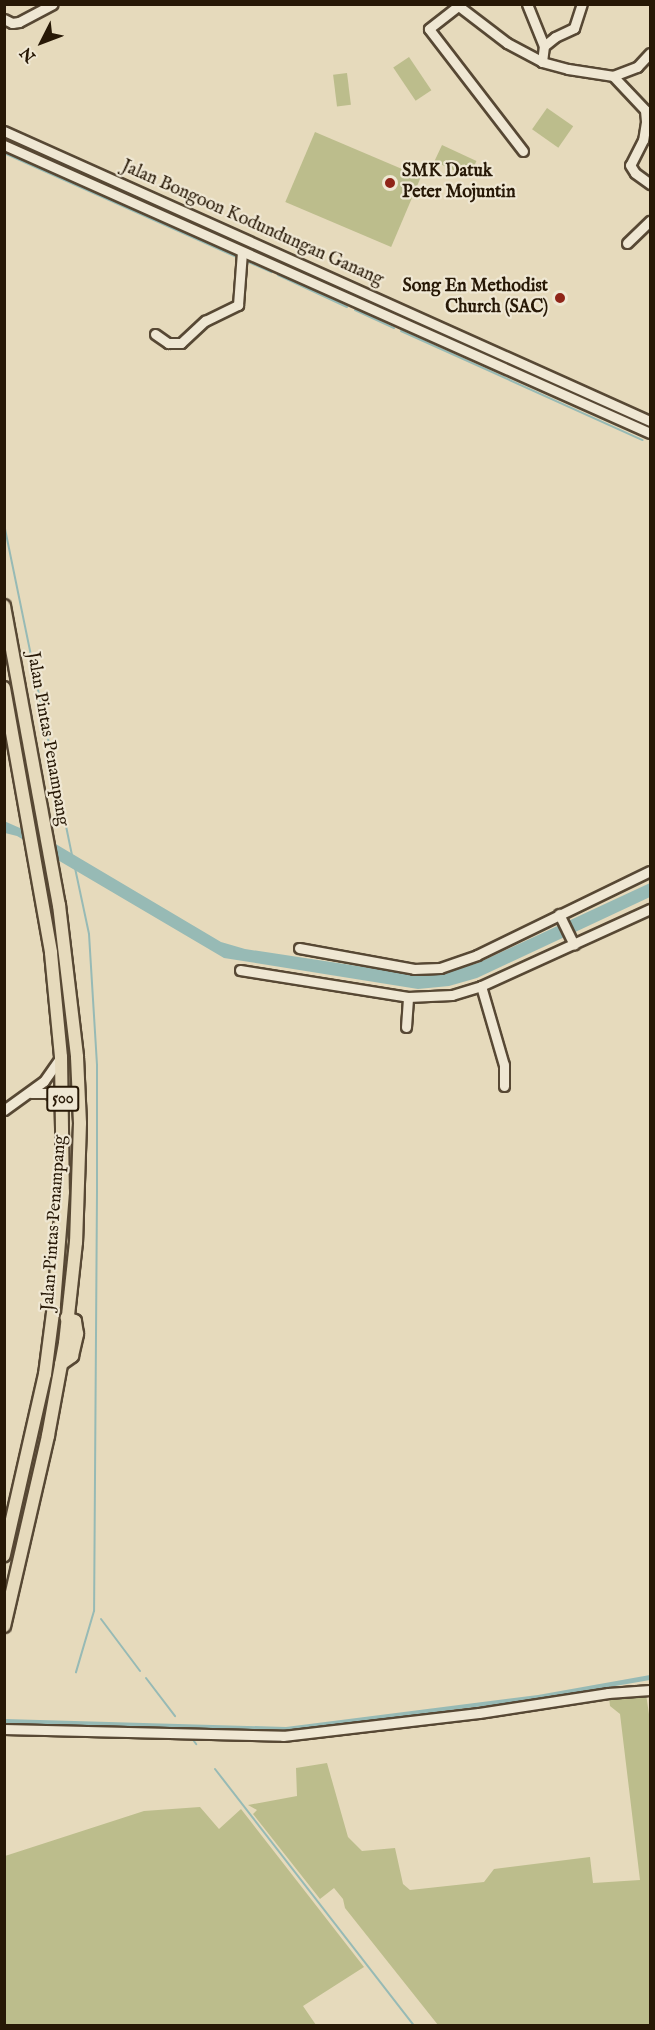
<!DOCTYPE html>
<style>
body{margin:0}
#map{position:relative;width:655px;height:2030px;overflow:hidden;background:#e6dabc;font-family:"IM FELL English",serif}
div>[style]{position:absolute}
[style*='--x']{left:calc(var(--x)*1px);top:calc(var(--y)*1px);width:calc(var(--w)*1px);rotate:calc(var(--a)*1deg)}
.green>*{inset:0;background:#bcbd8c;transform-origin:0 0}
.water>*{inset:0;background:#97bab5}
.stream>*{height:2px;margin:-1px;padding:0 1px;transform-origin:1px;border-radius:1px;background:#97bab5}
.roads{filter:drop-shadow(2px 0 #574834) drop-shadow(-2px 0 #574834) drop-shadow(0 2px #574834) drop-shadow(0 -2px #574834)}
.minor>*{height:9px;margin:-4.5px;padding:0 4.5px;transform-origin:4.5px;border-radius:4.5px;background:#efe7d3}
.major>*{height:12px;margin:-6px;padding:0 6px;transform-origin:6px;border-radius:6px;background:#e6dabc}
.dots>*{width:16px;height:16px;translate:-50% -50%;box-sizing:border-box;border:3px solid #efe7d3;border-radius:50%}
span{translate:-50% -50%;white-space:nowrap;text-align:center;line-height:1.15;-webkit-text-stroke:4.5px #efe7d3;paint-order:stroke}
.shield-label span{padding:2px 4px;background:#efe7d3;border:2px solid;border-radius:4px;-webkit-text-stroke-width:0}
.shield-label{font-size:16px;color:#271806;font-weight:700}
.poi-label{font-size:18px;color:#271806;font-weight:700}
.left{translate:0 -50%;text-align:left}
.right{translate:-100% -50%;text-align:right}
.street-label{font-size:18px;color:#271806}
.frame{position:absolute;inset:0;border:6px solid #271806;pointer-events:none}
.north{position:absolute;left:12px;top:12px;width:60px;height:60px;-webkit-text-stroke:4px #efe7d3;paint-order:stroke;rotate:228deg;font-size:16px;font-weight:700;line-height:24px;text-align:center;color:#271806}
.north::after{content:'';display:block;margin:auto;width:21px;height:27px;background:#271806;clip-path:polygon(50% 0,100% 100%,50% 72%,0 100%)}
</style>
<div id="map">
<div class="green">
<div style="left:409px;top:57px;width:40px;height:19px;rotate:56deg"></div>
<div style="left:347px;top:73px;width:32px;height:14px;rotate:83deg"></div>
<div style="left:547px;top:108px;width:32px;height:26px;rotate:35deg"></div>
<div style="left:315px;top:132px;width:115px;height:76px;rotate:23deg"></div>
<div style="left:442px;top:145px;width:38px;height:18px;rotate:25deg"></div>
<div style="clip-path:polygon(646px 1694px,650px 1721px,650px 2025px,438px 2025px,345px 1908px,343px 1899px,334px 1888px,320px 1899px,253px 1814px,257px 1810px,248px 1805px,297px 1796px,296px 1768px,327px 1763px,348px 1837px,362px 1851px,395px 1848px,403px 1884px,410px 1890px,484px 1882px,494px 1869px,590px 1857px,593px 1883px,640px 1880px,620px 1714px,610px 1706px,609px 1697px)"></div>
<div style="clip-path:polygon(200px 1807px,219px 1829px,241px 1809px,364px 1967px,303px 2006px,316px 2025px,5px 2025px,5px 1856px,144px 1811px)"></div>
</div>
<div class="water">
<div style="clip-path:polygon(4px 821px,54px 843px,221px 942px,245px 949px,410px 974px,437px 975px,478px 963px,650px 883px,650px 897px,477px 978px,449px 986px,418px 989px,224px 958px,17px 836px,5px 833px)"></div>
<div style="clip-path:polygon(650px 1675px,650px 1680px,540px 1699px,283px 1731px,5px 1724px,5px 1719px,286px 1727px,538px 1695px)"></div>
</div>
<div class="stream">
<div style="--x:4;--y:153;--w:255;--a:24.1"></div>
<div style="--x:244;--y:260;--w:30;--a:24"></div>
<div style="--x:278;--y:275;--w:76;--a:24.9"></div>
<div style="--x:355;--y:310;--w:43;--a:24.8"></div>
<div style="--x:401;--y:331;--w:265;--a:24.3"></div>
<div style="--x:4;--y:524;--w:339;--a:78.4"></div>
<div style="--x:75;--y:868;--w:67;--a:78"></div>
<div style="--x:89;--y:934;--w:132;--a:86.5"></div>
<div style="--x:97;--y:1066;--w:126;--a:90"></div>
<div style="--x:97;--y:1192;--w:419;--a:90.4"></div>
<div style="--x:94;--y:1611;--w:64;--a:106.4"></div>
<div style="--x:101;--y:1619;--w:65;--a:53.1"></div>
<div style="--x:146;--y:1678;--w:48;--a:52.7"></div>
<div style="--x:191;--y:1737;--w:9;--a:54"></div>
<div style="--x:215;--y:1769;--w:325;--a:52.2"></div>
</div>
<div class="roads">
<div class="minor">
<div style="--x:456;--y:4;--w:64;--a:37.4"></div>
<div style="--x:507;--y:43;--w:40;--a:28"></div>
<div style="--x:542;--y:62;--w:27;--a:15"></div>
<div style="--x:568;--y:69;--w:46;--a:8.8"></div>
<div style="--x:613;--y:76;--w:26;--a:-21"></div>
<div style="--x:637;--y:67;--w:19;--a:-47"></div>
<div style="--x:527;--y:4;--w:45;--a:68"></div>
<div style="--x:458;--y:6;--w:37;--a:142"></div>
<div style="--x:429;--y:29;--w:154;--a:52.4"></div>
<div style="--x:4;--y:19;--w:9;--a:27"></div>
<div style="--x:12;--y:23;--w:7;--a:-8"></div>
<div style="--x:19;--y:22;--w:38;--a:-28"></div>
<div style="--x:542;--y:62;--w:16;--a:-83"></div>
<div style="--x:544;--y:46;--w:14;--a:-39"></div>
<div style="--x:555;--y:37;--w:21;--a:-25"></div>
<div style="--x:574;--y:28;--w:25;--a:-72"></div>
<div style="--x:613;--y:76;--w:47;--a:46.7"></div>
<div style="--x:645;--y:110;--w:12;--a:85"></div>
<div style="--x:646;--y:122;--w:18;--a:99"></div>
<div style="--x:643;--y:140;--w:28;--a:117"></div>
<div style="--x:630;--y:165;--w:9;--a:58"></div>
<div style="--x:635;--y:173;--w:19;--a:36"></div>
<div style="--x:4;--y:131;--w:708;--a:24.18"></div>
<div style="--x:4;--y:145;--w:707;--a:24.03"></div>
<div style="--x:627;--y:243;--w:32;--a:-44"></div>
<div style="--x:155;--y:334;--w:16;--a:35"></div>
<div style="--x:168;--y:343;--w:13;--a:0"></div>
<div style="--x:181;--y:343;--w:33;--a:-43"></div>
<div style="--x:205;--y:321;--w:37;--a:-26"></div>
<div style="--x:238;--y:305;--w:53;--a:-85.7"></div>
<div style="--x:559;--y:914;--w:34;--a:64"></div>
<div style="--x:299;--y:948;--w:117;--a:10.3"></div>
<div style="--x:414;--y:969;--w:26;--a:-2"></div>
<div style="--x:440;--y:968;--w:39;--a:-19"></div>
<div style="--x:477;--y:955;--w:192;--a:-25.9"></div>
<div style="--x:240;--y:970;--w:170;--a:9.1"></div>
<div style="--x:408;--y:997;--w:44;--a:-2.6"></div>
<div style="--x:452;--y:995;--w:30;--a:-17"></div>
<div style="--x:481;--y:986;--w:186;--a:-24.5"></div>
<div style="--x:481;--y:986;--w:82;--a:73.8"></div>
<div style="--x:504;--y:1065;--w:21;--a:90"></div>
<div style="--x:406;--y:1027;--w:30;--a:-86"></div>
<div style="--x:31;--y:1093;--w:17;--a:0"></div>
<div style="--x:48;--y:1093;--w:19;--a:36"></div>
<div style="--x:4;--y:1110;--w:49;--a:-35.9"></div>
<div style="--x:44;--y:1081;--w:29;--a:-55"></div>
<div style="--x:4;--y:1729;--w:279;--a:1.4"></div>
<div style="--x:283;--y:1736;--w:197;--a:-6.7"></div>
<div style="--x:479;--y:1713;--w:131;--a:-8.8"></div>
<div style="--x:608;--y:1693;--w:42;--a:-4.1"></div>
</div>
<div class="major">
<div style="--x:4;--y:606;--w:304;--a:79.6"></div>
<div style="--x:59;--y:905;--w:153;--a:83.2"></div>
<div style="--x:77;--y:1057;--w:66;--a:87.4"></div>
<div style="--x:80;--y:1123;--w:119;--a:91.9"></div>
<div style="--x:76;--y:1242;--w:102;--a:96.2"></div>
<div style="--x:65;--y:1343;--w:95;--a:100.4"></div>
<div style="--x:48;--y:1436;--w:195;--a:103"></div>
<div style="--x:4;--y:688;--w:269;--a:79.9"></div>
<div style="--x:51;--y:953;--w:104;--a:84.5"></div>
<div style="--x:61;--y:1057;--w:135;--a:89.2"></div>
<div style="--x:63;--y:1192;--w:113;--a:94.6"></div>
<div style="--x:54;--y:1305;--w:70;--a:97.4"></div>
<div style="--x:45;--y:1374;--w:186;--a:102.8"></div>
<div style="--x:61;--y:1364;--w:14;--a:-36"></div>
<div style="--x:72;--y:1356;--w:23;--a:-77"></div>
<div style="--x:77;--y:1334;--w:13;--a:-99"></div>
<div style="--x:75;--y:1321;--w:9;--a:-159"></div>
</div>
</div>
<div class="dots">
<div style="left:390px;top:183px;background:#8f2418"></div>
<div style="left:560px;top:298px;background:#8f2418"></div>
</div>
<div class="shield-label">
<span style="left:63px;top:1099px">500</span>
</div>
<div class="poi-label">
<span class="left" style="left:402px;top:183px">SMK Datuk<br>Peter Mojuntin</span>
<span class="right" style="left:548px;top:298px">Song En Methodist<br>Church (SAC)</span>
</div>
<div class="street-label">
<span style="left:252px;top:224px;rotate:24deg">Jalan Bongoon Kodundungan Ganang</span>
<span style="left:47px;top:739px;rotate:80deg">Jalan Pintas Penampang</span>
<span style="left:55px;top:1223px;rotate:-86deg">Jalan Pintas Penampang</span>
</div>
<div class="frame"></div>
<div class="north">N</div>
</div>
